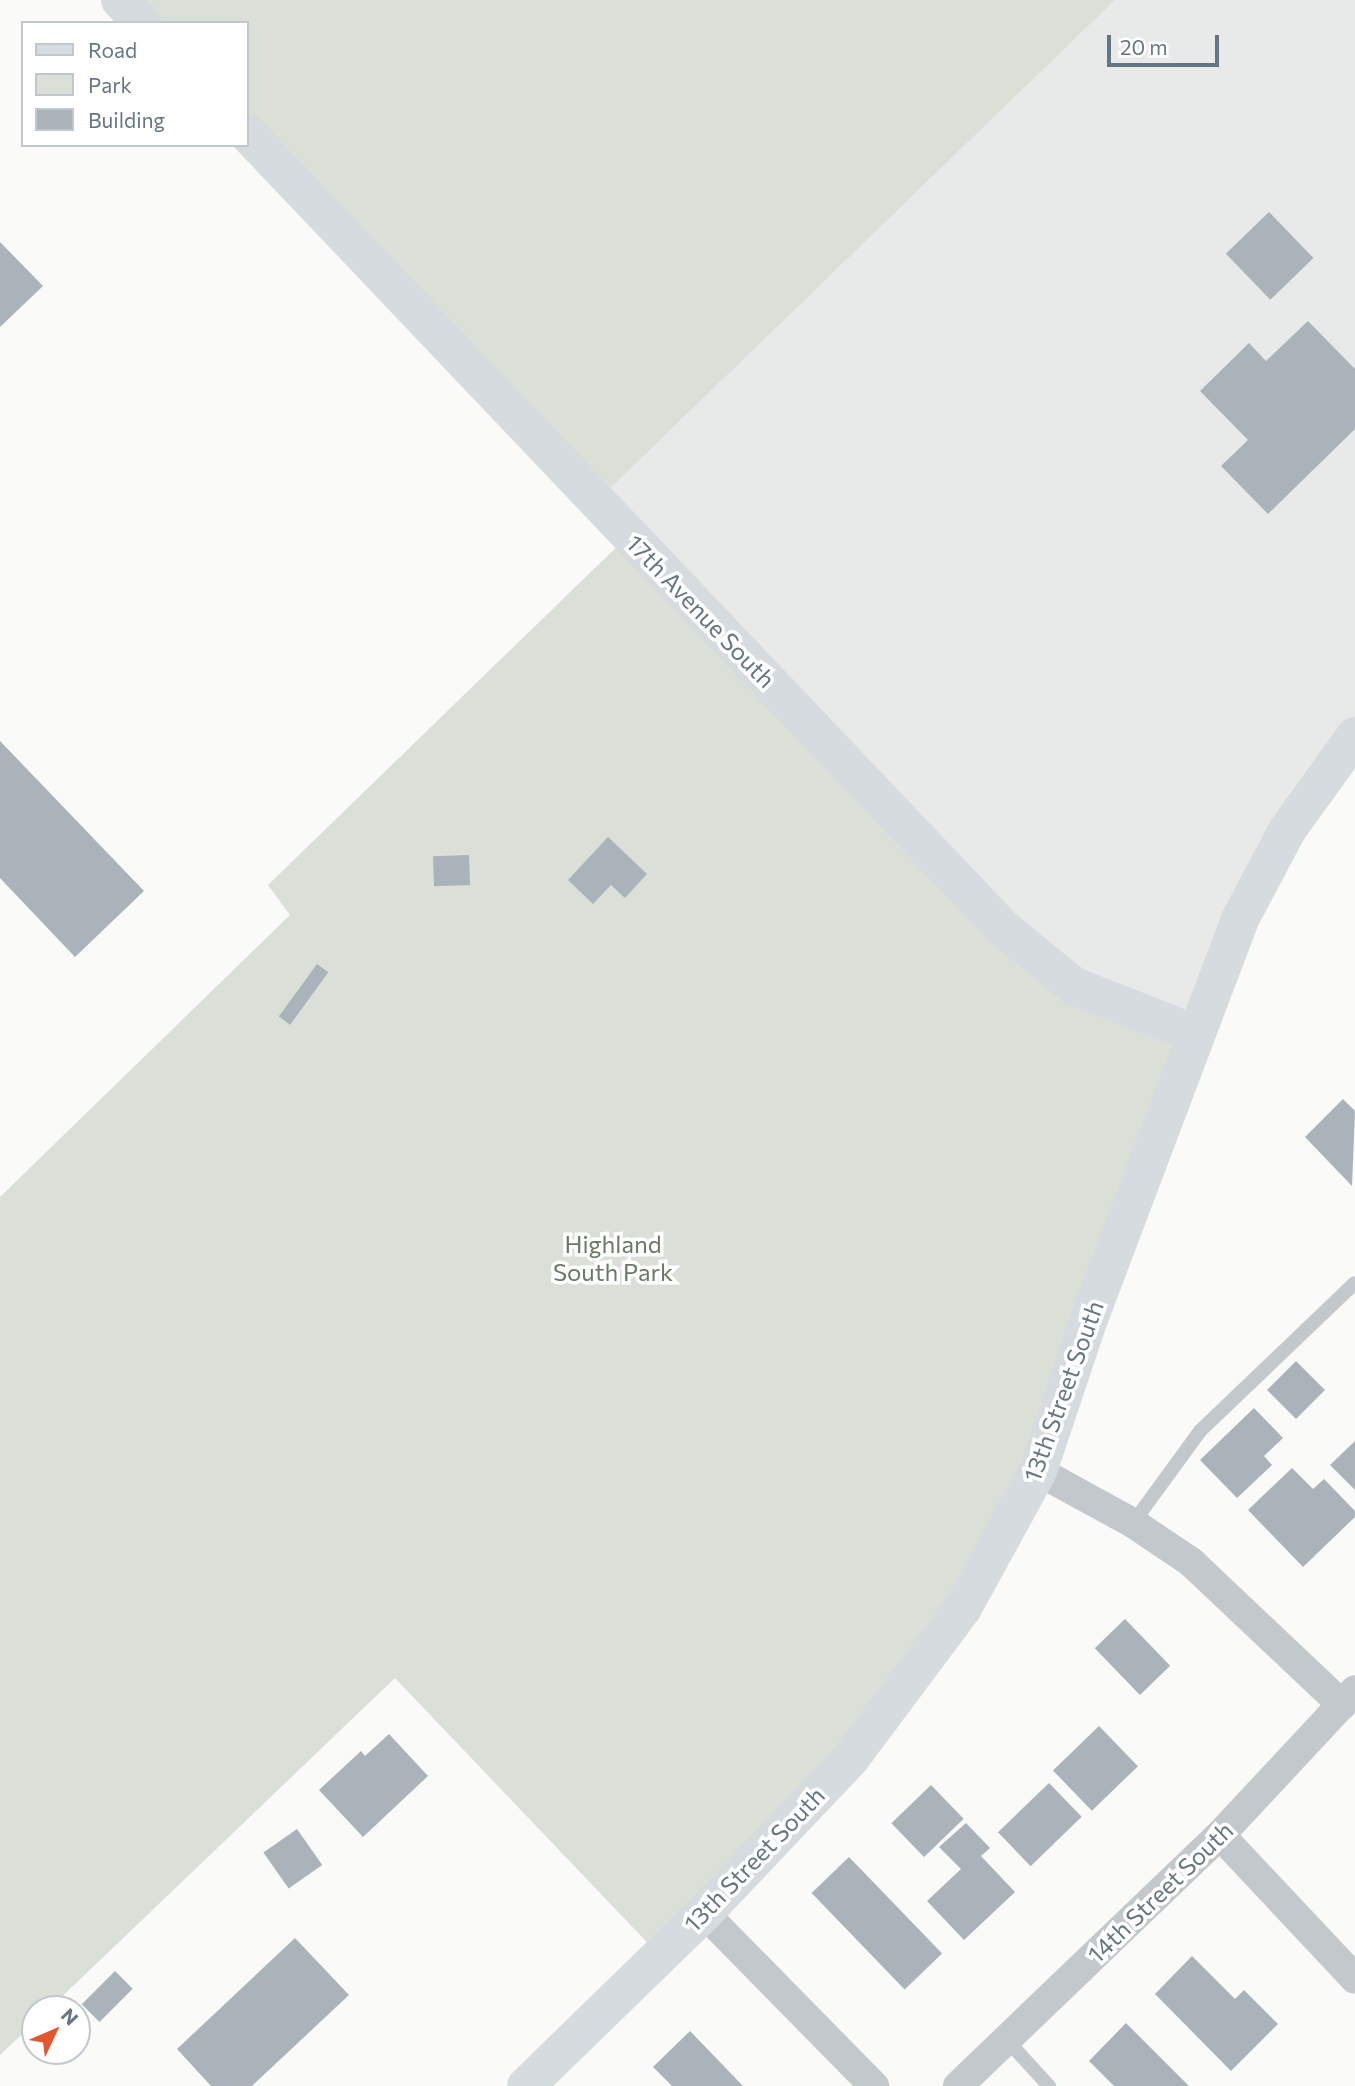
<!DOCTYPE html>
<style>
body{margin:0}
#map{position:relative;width:1355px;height:2086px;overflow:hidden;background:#fafaf8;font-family:Commissioner,sans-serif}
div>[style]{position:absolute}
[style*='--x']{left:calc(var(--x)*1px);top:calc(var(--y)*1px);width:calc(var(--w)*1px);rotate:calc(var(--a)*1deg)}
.built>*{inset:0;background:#e8e9e9}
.green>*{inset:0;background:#dadfd7}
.building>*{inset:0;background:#aab3b9;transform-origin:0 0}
.lane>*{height:14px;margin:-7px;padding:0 7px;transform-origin:7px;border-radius:7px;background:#c3c8cc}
.street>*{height:30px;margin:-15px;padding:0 15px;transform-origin:15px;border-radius:15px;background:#c3c8cc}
.secondary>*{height:38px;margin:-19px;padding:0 19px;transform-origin:19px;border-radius:19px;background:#d6dbdf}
span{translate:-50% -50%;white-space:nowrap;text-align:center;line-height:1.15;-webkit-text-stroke:7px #fff;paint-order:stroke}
.street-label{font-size:24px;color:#657683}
.park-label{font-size:24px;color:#687a64}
.legend{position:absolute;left:21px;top:21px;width:228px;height:126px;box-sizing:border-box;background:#fff;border:2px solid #c1c8cd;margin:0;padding:9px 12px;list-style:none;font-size:21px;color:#657683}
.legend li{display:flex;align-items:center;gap:14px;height:35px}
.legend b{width:35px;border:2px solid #c1c8cd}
.north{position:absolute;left:21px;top:1995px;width:70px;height:70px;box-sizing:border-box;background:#fff;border:2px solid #c1c8cd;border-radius:50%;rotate:46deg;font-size:19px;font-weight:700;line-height:28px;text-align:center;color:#657683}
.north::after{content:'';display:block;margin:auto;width:24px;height:32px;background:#e4572e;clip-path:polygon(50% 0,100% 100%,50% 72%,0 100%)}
.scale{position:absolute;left:1107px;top:35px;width:112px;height:32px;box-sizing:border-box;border:4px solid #657683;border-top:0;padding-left:9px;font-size:21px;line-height:24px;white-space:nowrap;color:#657683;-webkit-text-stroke:5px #fff;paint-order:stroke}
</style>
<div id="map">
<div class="built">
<div style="clip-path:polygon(1115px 0,1355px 0,1355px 736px,1196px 1034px,1074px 986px,597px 501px)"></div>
</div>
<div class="green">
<div style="clip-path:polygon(120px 0,1115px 0,597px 501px,247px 133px,247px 23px,142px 23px)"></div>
<div style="clip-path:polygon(629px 535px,1004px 929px,1196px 1034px,963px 1608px,660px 1956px,395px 1678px,49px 2009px,35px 2009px,35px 2022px,0 2055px,0 1197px,290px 915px,268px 885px)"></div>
</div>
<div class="building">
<div style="left:1269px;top:212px;width:64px;height:60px;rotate:46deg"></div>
<div style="clip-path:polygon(0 242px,43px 286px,0 327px)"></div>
<div style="clip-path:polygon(1308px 321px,1355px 369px,1355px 429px,1268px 514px,1221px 466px,1248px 440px,1200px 391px,1249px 343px,1266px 361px)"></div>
<div style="clip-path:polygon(0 741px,144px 891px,75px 957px,0 878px)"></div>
<div style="clip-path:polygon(608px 837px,647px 874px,625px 898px,611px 885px,593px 904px,568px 880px)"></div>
<div style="left:469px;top:855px;width:30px;height:36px;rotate:88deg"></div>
<div style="left:317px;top:964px;width:14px;height:65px;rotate:36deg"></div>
<div style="clip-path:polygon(1343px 1099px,1355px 1111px,1352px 1186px,1305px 1137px)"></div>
<div style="left:1296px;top:1361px;width:41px;height:41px;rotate:45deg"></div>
<div style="clip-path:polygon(1254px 1408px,1283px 1438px,1264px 1456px,1272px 1465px,1237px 1498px,1200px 1460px)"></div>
<div style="clip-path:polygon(1355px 1441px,1355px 1490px,1330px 1465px)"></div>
<div style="clip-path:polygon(1292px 1468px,1313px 1489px,1324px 1479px,1355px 1511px,1355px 1517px,1303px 1567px,1248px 1510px)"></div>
<div style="left:1125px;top:1619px;width:65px;height:42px;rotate:46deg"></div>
<div style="left:1099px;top:1726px;width:56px;height:64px;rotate:46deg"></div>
<div style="clip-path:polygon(389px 1734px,428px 1776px,363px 1837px,319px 1790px,361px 1751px,365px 1756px)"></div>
<div style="left:1049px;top:1783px;width:47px;height:71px;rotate:46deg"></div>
<div style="left:931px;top:1785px;width:47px;height:55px;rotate:46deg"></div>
<div style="clip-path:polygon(966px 1823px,990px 1848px,981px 1856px,1015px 1892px,964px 1940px,927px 1901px,961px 1869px,939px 1847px)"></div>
<div style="left:297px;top:1829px;width:44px;height:41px;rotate:55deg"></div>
<div style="left:849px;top:1857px;width:134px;height:52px;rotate:46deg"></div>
<div style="clip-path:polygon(295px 1938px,349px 1995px,252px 2086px,211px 2086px,177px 2049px)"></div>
<div style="clip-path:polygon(1192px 1956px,1235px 1999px,1244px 1990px,1278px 2024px,1231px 2071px,1155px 1994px)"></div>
<div style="left:115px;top:1971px;width:25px;height:47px;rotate:45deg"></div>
<div style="clip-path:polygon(1126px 2023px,1189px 2086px,1114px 2086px,1089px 2061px)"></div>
<div style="clip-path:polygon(690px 2031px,743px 2086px,672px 2086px,653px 2067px)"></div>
</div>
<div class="lane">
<div style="--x:1133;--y:1523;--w:114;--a:-53.9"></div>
<div style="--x:1200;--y:1431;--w:214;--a:-43.7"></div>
<div style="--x:1008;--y:2041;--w:61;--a:47.7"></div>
</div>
<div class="street">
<div style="--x:1038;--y:1471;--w:108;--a:28.7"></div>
<div style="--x:1133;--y:1523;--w:70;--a:33.9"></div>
<div style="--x:1191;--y:1562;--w:208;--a:43.4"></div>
<div style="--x:1220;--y:1835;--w:197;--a:46.8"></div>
<div style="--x:704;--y:1913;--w:243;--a:45.5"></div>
<div style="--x:958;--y:2086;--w:363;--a:-43.8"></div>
<div style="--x:1220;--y:1835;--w:198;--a:-47"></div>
</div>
<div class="secondary">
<div style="--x:120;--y:0;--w:32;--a:46"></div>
<div style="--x:247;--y:133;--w:1098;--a:46.44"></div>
<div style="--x:1004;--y:929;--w:90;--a:39.2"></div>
<div style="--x:1074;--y:986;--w:131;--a:21.5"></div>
<div style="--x:526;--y:2086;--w:248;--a:-44.2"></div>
<div style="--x:704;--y:1913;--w:214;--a:-46.5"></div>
<div style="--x:851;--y:1758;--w:187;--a:-53.3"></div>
<div style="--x:963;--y:1608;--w:156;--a:-61.3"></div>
<div style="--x:1038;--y:1471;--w:160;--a:-71.5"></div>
<div style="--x:1089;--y:1319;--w:425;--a:-69.3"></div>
<div style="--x:1239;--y:921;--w:104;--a:-62"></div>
<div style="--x:1288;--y:829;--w:115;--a:-54.2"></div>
</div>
<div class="street-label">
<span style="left:701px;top:611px;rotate:46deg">17th Avenue South</span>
<span style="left:1063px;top:1391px;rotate:-70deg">13th Street South</span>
<span style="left:754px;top:1859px;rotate:-46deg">13th Street South</span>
<span style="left:1160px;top:1892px;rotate:-44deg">14th Street South</span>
</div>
<div class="park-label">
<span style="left:613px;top:1258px">Highland<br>South Park</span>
</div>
<ul class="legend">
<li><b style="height:9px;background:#d6dbdf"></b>Road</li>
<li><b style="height:19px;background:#dadfd7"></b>Park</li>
<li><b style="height:19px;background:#aab3b9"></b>Building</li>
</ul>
<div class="north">N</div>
<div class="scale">20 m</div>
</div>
